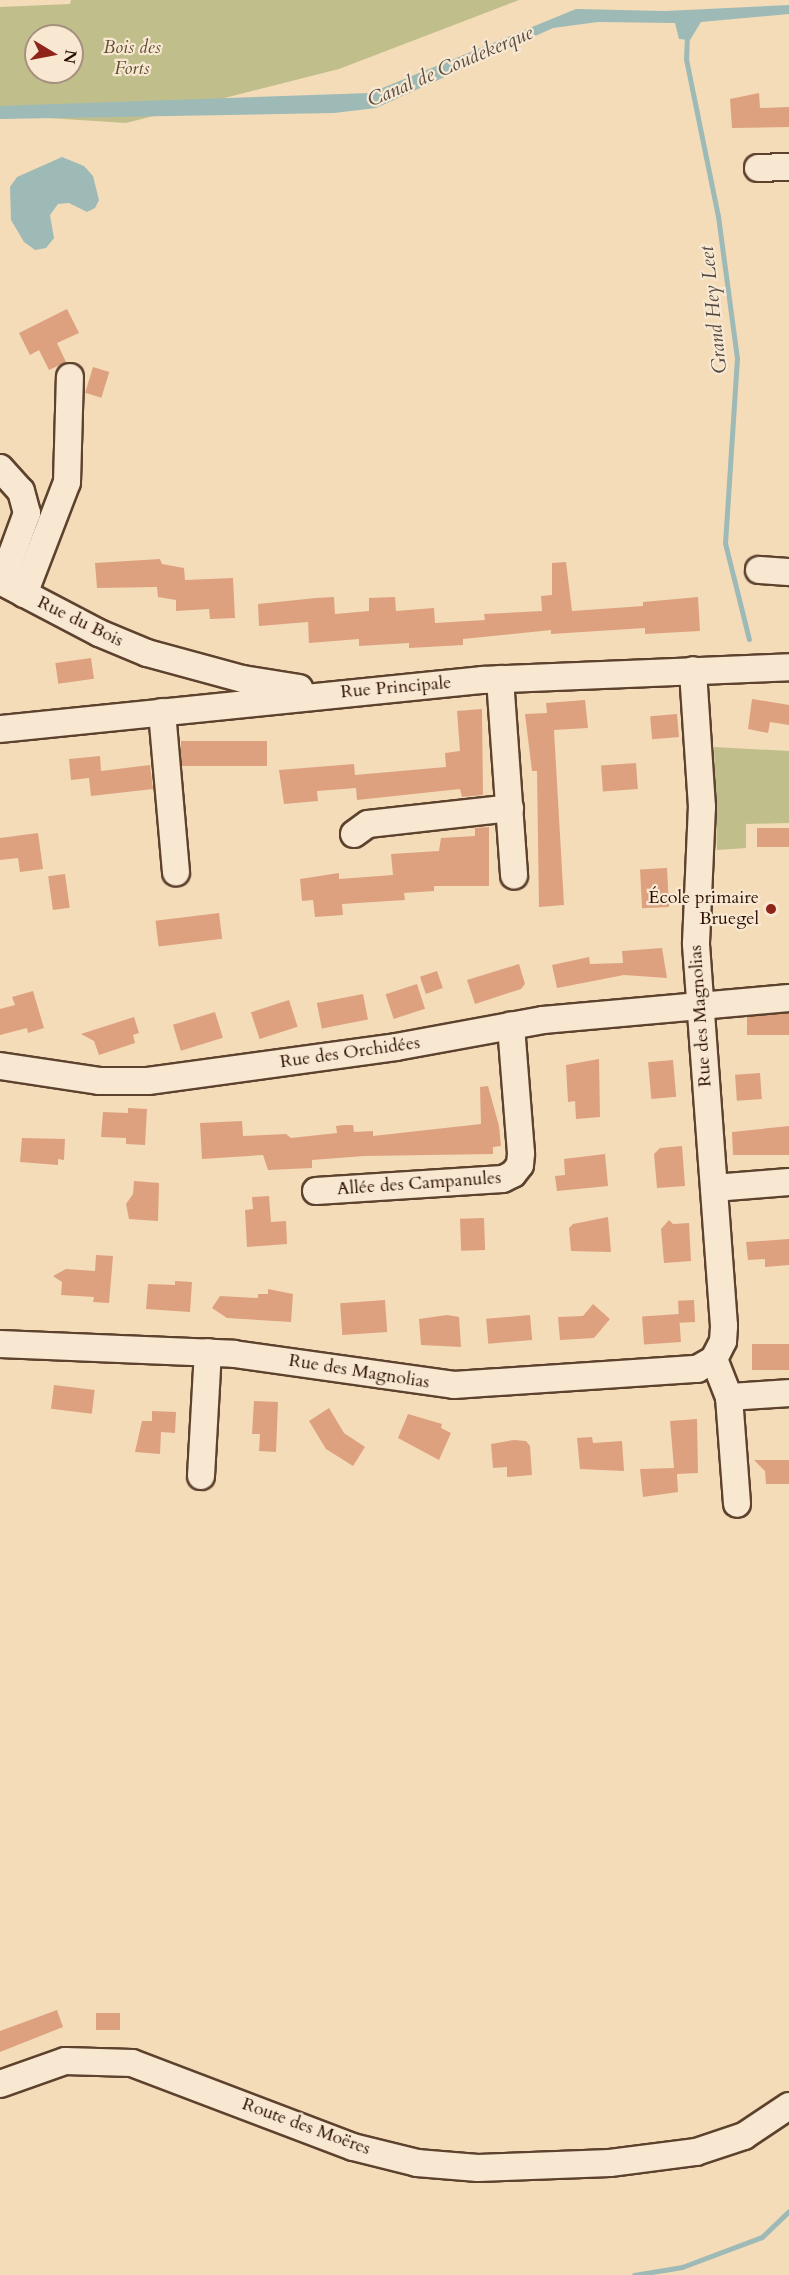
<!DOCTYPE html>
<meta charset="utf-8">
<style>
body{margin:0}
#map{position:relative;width:789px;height:2275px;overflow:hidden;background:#f4dcb9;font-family:Cardo,serif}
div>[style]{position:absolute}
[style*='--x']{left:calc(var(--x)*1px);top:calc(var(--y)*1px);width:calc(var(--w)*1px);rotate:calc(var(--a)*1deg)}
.green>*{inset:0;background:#c0bf8c}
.water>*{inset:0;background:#9ebab7}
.stream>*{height:5px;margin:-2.5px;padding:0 2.5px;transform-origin:2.5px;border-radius:2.5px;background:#9ebab7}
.building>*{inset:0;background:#dda180;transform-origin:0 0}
.roads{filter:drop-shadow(2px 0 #5d422e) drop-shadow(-2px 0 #5d422e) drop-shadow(0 2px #5d422e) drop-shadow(0 -2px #5d422e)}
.minor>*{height:26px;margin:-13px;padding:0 13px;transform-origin:13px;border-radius:13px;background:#f8e8d2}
.dots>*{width:16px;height:16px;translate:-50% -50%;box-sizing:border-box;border:3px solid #f8e8d2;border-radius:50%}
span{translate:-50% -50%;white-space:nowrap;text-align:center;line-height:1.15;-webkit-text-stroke:4.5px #f8e8d2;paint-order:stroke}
.park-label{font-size:18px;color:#5f4c31;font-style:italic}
.street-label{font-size:18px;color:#2b0e00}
.poi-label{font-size:18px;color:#2b0e00}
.right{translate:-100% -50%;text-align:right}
.water-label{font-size:20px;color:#534a40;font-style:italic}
.north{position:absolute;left:24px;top:24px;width:60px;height:60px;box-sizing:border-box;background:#f8e8d2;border:2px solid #a6917e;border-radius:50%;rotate:100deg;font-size:16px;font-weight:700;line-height:24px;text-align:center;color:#2b0e00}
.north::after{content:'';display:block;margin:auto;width:21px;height:27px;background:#8f2418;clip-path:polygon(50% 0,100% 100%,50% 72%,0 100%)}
</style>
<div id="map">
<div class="green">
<div style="clip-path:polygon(evenodd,71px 0,519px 0,339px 69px,126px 123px,0 115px,0 7px,70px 4px,71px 0,36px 36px,72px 36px,72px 72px,36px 72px,36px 36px)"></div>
<div style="clip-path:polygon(714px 747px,789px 751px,789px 823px,746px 824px,746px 848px,717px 850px)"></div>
</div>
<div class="water">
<div style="clip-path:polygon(789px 5px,789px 14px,701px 22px,690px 40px,679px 39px,675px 23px,598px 22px,553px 28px,376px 108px,334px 113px,0 119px,0 106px,370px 93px,576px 9px,665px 11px)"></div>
<div style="clip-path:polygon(62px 157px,84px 166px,93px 176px,99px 200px,95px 208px,87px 212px,69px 203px,58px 204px,50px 215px,54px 238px,46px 248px,35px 250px,24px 242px,11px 220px,10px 187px,17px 177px)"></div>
</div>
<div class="stream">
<div style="--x:687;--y:33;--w:26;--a:92"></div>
<div style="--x:686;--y:59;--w:160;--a:78.5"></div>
<div style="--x:718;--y:216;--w:143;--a:82.4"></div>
<div style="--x:737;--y:358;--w:185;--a:93.7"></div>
<div style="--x:725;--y:543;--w:99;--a:76"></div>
<div style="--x:634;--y:2275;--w:49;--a:-9.5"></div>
<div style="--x:682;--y:2267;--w:85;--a:-20.6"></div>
<div style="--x:762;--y:2237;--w:37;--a:-44"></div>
</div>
<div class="building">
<div style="clip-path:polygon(759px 93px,760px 108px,789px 107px,789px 127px,732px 128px,730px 99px)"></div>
<div style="clip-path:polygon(67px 309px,79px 333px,57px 343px,66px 362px,49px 370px,39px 350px,30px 355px,19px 333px)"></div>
<div style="left:93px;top:367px;width:17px;height:27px;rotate:17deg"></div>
<div style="clip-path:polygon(160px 559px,162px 564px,184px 568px,185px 580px,233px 578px,235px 618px,210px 619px,209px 609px,176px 611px,176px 600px,158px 597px,157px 587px,97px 588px,95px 563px)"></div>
<div style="clip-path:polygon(566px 562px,572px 611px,643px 606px,643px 602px,698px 597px,700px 631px,645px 634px,645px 628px,551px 634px,551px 630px,463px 639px,463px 645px,409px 648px,409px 643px,359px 646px,359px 639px,309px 643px,308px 622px,259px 626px,258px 604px,316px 598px,334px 597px,335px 614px,369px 611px,369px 598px,395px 597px,396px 611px,434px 608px,435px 623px,485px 620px,484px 614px,542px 611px,541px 596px,552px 595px,552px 563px)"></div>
<div style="left:91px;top:658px;width:21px;height:36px;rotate:82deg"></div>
<div style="clip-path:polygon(752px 699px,789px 705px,789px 725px,770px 722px,768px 733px,748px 729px)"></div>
<div style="clip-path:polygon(585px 700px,588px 728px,554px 730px,564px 905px,539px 907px,537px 771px,532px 771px,525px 714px,547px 713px,546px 703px)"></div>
<div style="clip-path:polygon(482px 709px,483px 795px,462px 797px,460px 789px,357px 800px,356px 788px,317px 791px,318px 801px,284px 804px,279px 770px,354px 764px,355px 775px,446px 767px,445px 753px,460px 751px,457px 711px)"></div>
<div style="left:677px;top:714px;width:23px;height:27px;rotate:85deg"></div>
<div style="left:267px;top:741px;width:25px;height:86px;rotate:90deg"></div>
<div style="clip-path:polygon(100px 756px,101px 771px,150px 765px,153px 789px,91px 796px,89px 778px,71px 780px,69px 759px)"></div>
<div style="left:636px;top:763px;width:26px;height:35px;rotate:86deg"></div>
<div style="clip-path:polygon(489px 827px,489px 886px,434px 886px,434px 891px,404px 893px,405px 900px,342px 904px,343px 915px,315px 917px,313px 900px,302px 901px,300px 879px,339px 873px,339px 879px,393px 875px,391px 854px,439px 851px,441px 838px,475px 836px,475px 828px)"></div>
<div style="left:789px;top:828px;width:19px;height:32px;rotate:90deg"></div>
<div style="clip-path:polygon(38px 833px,43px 869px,20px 872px,18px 858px,0 860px,0 838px)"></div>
<div style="left:667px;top:868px;width:39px;height:27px;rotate:87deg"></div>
<div style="left:65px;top:874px;width:34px;height:17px;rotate:82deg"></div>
<div style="left:219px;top:913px;width:26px;height:64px;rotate:83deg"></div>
<div style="clip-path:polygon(662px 948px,667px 978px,624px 975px,557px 988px,552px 965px,589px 957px,590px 964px,623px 963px,622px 951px)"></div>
<div style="clip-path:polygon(519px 964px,525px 984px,521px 989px,475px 1004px,467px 980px)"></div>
<div style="left:437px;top:971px;width:18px;height:18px;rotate:71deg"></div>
<div style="left:417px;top:984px;width:26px;height:33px;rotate:72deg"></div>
<div style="clip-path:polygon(33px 991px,44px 1028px,28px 1033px,27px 1028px,0 1035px,0 1009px,15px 1005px,12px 997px)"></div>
<div style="left:363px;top:994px;width:26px;height:47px;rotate:79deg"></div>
<div style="left:289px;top:1000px;width:28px;height:40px;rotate:72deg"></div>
<div style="left:215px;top:1012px;width:27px;height:44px;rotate:73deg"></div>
<div style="left:789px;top:1013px;width:22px;height:42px;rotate:90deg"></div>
<div style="clip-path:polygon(134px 1017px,139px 1033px,133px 1035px,135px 1043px,99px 1055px,94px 1041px,81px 1034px)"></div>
<div style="clip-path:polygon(599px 1059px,600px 1117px,576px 1119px,575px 1101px,568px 1102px,566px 1065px)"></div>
<div style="left:673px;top:1060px;width:37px;height:25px;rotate:85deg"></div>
<div style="left:760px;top:1073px;width:26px;height:25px;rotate:86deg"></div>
<div style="clip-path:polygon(488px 1086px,499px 1126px,501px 1146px,493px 1147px,493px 1154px,364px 1156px,312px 1160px,312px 1168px,268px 1170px,263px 1155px,202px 1159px,200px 1123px,242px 1121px,243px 1136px,286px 1134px,291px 1138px,337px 1133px,336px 1126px,344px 1125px,353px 1125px,354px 1132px,373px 1131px,373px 1136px,481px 1124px,480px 1087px)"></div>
<div style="clip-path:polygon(128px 1108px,147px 1109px,145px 1145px,126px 1144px,126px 1138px,101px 1137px,103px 1112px,128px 1113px)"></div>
<div style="clip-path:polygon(789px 1126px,789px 1155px,733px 1155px,732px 1132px)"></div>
<div style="clip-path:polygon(22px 1138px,65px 1139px,64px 1160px,58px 1159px,58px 1165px,20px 1162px)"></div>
<div style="clip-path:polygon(682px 1146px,685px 1186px,657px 1188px,654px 1154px,660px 1148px)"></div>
<div style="clip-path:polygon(605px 1154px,608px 1186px,557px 1191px,555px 1176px,565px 1175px,564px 1159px)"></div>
<div style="clip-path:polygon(134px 1181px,159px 1183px,158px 1221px,129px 1219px,126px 1204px,133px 1194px)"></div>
<div style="clip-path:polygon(269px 1196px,271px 1222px,286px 1221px,287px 1244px,247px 1247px,245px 1210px,253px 1209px,252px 1197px)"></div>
<div style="clip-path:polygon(608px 1217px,611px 1252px,571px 1251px,569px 1228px,573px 1224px)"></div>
<div style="left:484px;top:1218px;width:32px;height:24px;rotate:88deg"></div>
<div style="clip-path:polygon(669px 1220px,673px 1224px,689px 1223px,691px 1261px,664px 1263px,661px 1229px)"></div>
<div style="clip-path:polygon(789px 1239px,789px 1265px,765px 1267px,765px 1259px,748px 1260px,746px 1242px)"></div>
<div style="clip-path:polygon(96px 1255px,113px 1256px,109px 1303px,93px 1302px,94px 1297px,61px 1295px,62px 1282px,53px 1276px,66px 1269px,95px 1271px)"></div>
<div style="clip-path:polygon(175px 1281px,192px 1282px,190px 1312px,146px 1309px,148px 1284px,175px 1285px)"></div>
<div style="clip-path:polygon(268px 1289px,293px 1294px,291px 1322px,227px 1318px,212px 1308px,220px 1296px,258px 1298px,258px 1294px,268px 1294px)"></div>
<div style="left:385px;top:1300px;width:32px;height:45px;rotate:86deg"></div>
<div style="left:694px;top:1300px;width:22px;height:16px;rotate:87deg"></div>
<div style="clip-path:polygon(593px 1304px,610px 1319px,594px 1338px,560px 1340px,558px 1317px,583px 1316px)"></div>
<div style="left:679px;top:1314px;width:28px;height:37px;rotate:86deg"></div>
<div style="clip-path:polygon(447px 1315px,459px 1317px,461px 1347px,421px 1345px,419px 1319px)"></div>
<div style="left:530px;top:1315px;width:25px;height:44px;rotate:85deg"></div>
<div style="left:789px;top:1344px;width:26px;height:37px;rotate:90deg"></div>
<div style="left:54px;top:1385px;width:41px;height:24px;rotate:7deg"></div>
<div style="clip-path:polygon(254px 1401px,278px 1402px,276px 1452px,259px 1451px,260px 1434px,252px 1434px)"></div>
<div style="clip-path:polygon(329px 1408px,344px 1433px,365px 1447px,353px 1466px,326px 1449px,309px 1421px)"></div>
<div style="clip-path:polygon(152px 1411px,176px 1412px,175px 1433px,161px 1432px,160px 1454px,135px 1452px,142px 1421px,152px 1421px)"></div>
<div style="clip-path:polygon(408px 1414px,442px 1424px,441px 1428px,451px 1433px,439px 1460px,398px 1438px)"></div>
<div style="clip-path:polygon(697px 1419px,698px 1473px,677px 1474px,678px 1492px,643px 1497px,640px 1469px,674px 1468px,670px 1421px)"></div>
<div style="clip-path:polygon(592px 1437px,593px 1443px,622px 1441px,624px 1471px,580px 1469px,577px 1438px)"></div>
<div style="clip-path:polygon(514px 1440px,526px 1441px,530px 1446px,532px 1475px,507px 1477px,507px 1467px,493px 1468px,491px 1444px)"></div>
<div style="clip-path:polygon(754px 1460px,789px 1460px,789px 1484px,766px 1484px,765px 1471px)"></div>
<div style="clip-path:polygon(57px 2010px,63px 2027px,0 2052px,0 2031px)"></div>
<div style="left:96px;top:2013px;width:24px;height:17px"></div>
</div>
<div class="roads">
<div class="minor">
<div style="--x:758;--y:168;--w:31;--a:-2"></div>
<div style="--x:0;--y:468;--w:31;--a:48"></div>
<div style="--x:21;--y:491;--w:23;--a:75"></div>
<div style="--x:27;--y:513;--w:72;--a:110.2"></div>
<div style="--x:759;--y:570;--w:30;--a:4"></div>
<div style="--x:0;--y:581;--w:112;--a:27.7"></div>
<div style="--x:99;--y:633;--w:52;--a:22.6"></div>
<div style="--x:147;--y:653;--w:99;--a:15.2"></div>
<div style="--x:243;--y:679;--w:57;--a:9.1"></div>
<div style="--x:24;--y:594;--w:120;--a:-69"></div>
<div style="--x:67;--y:482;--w:105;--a:-88.4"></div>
<div style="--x:500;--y:679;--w:197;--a:85.9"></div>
<div style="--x:162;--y:712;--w:161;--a:85"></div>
<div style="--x:0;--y:729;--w:485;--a:-5.8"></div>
<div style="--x:483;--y:680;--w:306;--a:-2.4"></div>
<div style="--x:354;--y:834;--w:17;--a:-36"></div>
<div style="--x:368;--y:824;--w:143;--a:-6.4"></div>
<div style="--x:0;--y:1066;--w:100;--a:8.6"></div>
<div style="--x:99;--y:1081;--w:49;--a:0"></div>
<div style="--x:148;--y:1081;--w:250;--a:-7.8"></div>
<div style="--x:396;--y:1047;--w:149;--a:-10.4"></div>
<div style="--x:543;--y:1020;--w:247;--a:-5.1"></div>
<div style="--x:714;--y:1188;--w:75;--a:-4.6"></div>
<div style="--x:316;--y:1191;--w:187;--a:-3.7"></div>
<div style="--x:503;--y:1179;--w:11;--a:-27"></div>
<div style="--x:513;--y:1174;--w:11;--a:-52"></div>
<div style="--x:520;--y:1165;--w:12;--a:-85"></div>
<div style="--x:521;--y:1153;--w:128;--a:-94.5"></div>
<div style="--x:0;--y:1344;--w:234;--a:2.4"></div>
<div style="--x:234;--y:1354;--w:222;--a:8"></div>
<div style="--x:454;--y:1385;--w:244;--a:-3.8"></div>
<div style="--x:697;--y:1369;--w:20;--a:-30"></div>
<div style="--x:714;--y:1359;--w:20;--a:-63"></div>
<div style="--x:723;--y:1341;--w:15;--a:-86"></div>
<div style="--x:724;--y:1326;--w:384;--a:-94.2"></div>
<div style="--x:696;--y:943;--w:136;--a:-87.5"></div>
<div style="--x:702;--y:807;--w:137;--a:-93.8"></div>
<div style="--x:714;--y:1359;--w:41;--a:68.5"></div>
<div style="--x:729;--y:1397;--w:107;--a:85.7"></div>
<div style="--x:729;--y:1397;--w:60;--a:-3.8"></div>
<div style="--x:201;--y:1476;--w:124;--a:-86.8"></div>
<div style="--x:0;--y:2084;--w:69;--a:-19.5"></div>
<div style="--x:65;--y:2061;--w:67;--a:1.7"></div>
<div style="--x:132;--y:2063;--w:236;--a:20.8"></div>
<div style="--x:353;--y:2147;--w:66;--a:14"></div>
<div style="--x:417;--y:2163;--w:61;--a:4.7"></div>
<div style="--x:478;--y:2168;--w:132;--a:-2.2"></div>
<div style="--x:610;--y:2163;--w:87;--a:-7.3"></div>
<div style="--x:696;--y:2152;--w:51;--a:-18.4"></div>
<div style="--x:744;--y:2136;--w:54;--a:-33.7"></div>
</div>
</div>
<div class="dots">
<div style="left:771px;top:909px;background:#8f2418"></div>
</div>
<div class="park-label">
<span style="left:132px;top:59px">Bois des<br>Forts</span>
</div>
<div class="street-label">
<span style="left:80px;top:622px;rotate:26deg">Rue du Bois</span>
<span style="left:396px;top:688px;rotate:-5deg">Rue Principale</span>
<span style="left:701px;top:1016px;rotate:-94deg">Rue des Magnolias</span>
<span style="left:350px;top:1053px;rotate:-8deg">Rue des Orchidées</span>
<span style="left:419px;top:1184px;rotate:-4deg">Allée des Campanules</span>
<span style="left:359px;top:1372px;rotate:9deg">Rue des Magnolias</span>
<span style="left:306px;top:2127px;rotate:20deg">Route des Moëres</span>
</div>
<div class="poi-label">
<span class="right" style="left:759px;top:909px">École primaire<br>Bruegel</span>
</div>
<div class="water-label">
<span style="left:450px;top:66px;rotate:-23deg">Canal de Coudekerque</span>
<span style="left:713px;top:310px;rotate:-96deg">Grand Hey Leet</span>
</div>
<div class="north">N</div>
</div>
